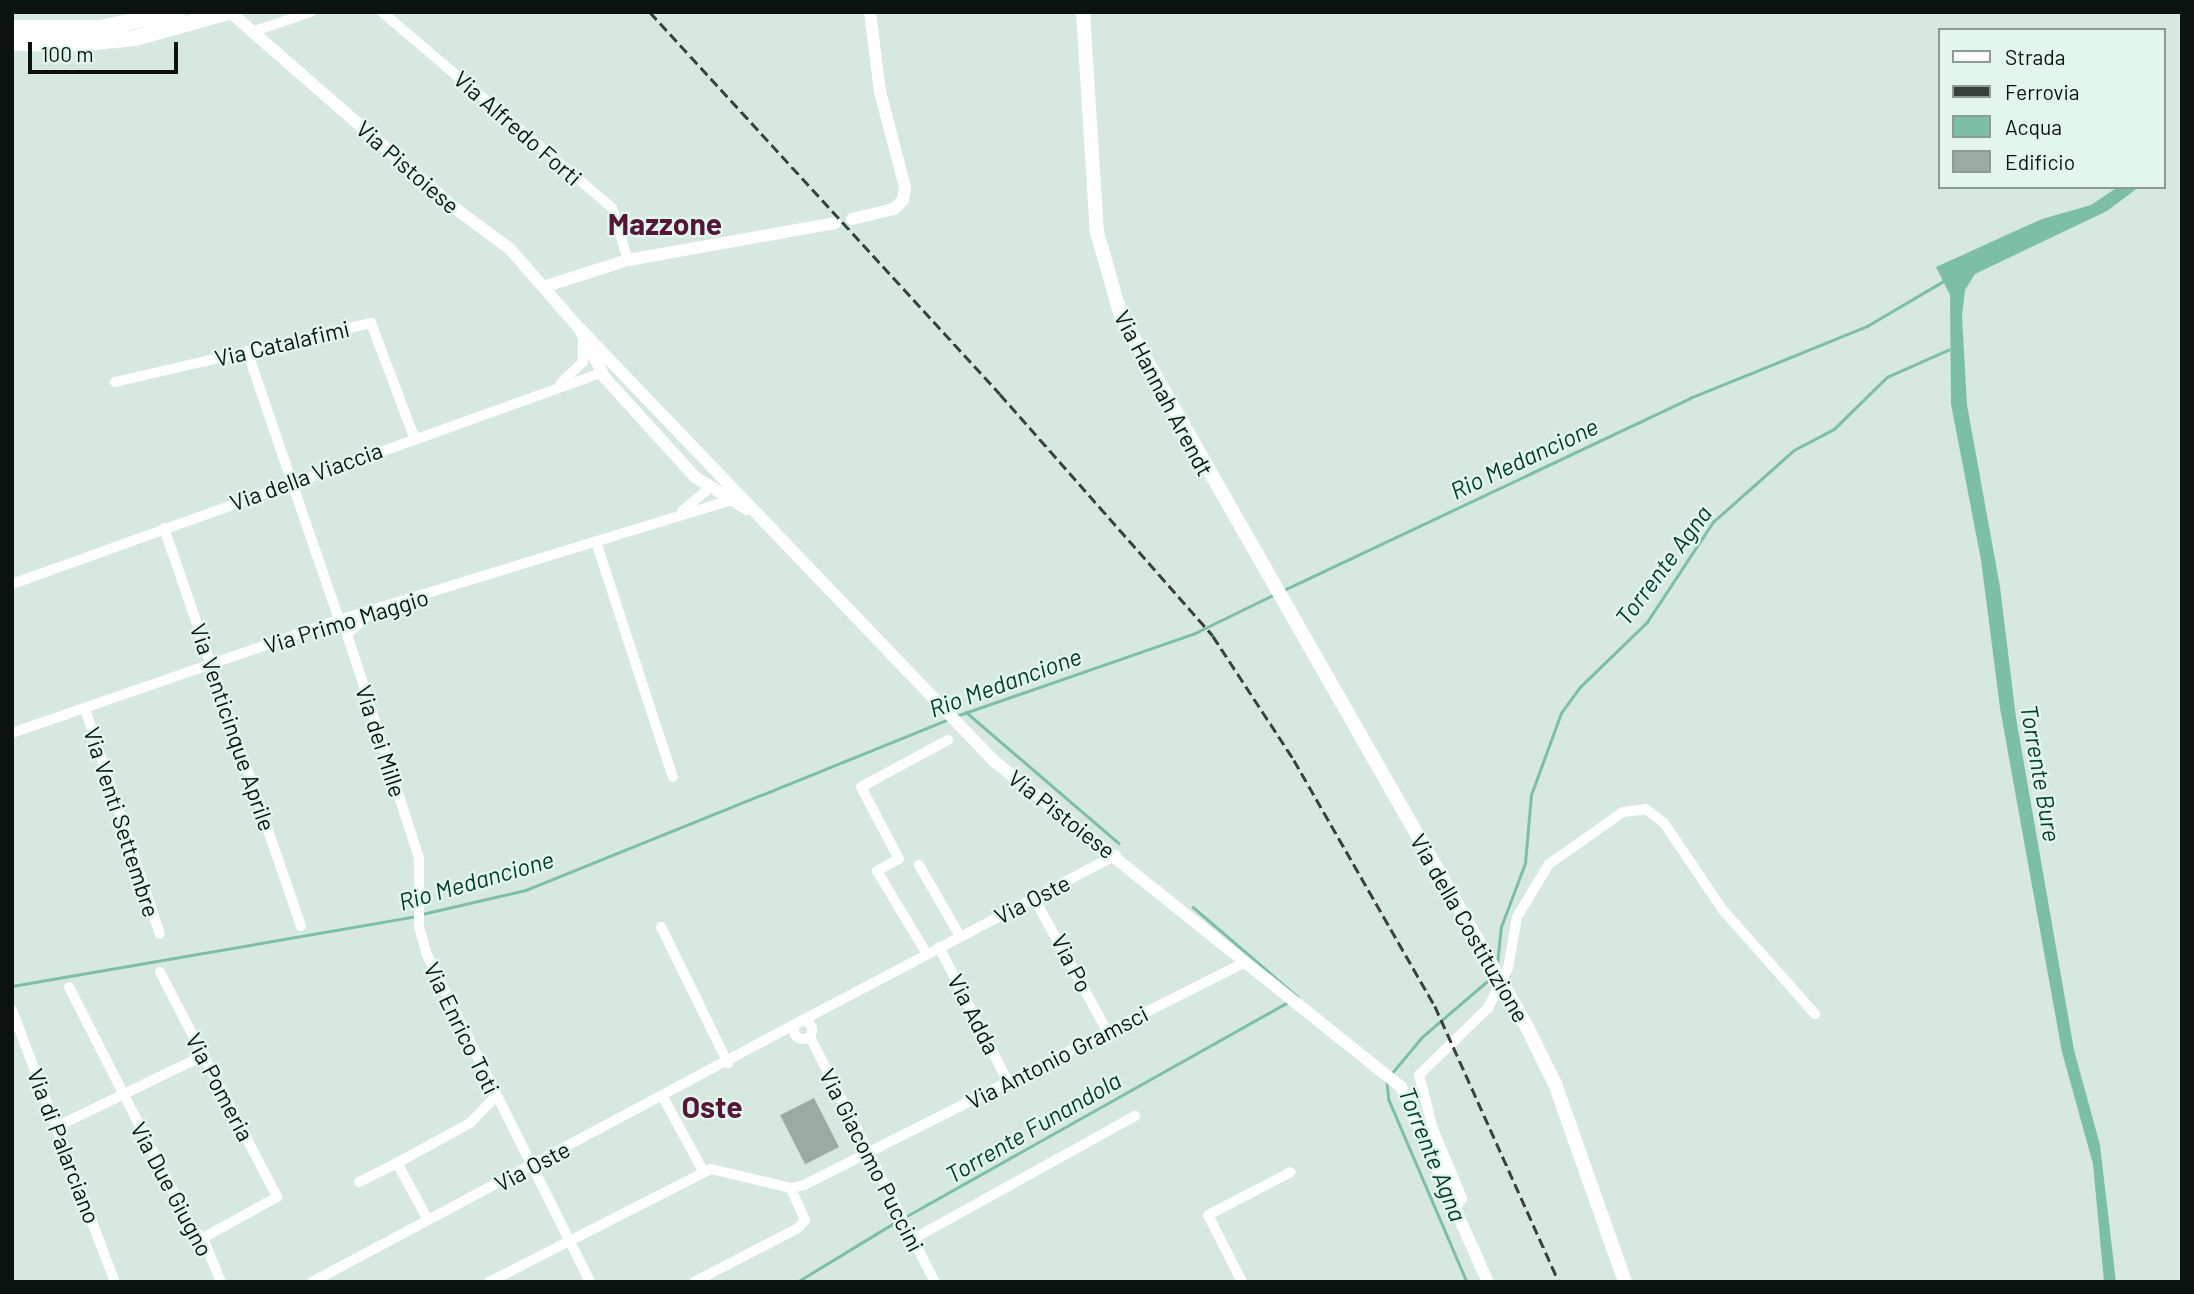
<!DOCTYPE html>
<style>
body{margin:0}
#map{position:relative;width:2194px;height:1294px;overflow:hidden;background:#d6e8e0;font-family:Barlow,sans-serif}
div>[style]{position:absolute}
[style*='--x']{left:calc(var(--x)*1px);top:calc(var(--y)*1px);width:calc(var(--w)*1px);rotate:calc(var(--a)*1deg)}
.water>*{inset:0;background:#7dbfa6}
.stream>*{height:2.5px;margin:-1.25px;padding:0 1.25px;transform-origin:1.25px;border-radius:1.25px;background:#7dbfa6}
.building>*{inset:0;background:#99aba3;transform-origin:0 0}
.minor>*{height:10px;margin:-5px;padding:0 5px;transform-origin:5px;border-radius:5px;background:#fff}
.minor>.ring{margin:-5px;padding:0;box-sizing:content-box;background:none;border:10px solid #fff;border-radius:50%}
.tertiary>*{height:12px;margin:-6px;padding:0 6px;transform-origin:6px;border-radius:6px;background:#fff}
.secondary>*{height:14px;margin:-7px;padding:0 7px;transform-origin:7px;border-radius:7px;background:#fff}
.primary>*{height:16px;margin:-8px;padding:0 8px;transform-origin:8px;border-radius:8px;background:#fff}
.rail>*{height:2.5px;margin-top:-1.25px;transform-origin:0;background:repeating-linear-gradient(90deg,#39413d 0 10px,transparent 0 15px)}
span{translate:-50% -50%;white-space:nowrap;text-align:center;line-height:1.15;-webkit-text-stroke:5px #e3f6ee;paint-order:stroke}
.street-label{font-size:23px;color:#0c120f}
.water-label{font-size:24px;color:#003a2a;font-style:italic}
.district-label{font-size:30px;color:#551638;font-weight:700}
.frame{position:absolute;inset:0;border:14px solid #0c120f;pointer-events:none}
.legend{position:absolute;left:1938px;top:28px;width:228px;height:161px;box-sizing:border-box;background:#e3f6ee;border:2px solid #8d9b95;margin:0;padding:9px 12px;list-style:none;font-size:21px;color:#0c120f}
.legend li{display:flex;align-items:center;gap:14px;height:35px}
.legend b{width:35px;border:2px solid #8d9b95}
.scale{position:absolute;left:28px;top:42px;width:150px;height:32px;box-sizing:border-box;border:4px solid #0c120f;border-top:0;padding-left:9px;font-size:21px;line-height:24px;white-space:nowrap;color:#0c120f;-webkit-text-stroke:5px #e3f6ee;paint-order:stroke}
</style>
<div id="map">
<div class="water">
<div style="clip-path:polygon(2118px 187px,2139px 187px,2107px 211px,1975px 274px,1965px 290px,1962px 316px,1967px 405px,2000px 587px,2016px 718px,2074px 1050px,2100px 1145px,2116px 1282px,2104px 1282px,2093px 1164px,2062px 1052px,2000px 708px,1981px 560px,1951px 404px,1950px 295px,1936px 267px,2042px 219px,2091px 205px)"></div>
</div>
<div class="stream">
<div style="--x:1282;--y:591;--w:451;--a:-25.3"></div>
<div style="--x:1690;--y:398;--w:191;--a:-22.1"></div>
<div style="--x:1867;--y:326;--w:93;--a:-30.4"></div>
<div style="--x:966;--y:712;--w:201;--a:40.6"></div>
<div style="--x:956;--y:716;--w:251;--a:-19.1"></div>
<div style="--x:1193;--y:634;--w:89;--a:-26"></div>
<div style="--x:1193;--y:907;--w:138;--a:40.6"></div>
<div style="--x:422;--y:914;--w:107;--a:-13"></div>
<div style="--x:526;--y:890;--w:454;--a:-22"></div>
<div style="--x:1497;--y:964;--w:37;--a:-84"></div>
<div style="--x:1501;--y:927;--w:68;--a:-69.4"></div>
<div style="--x:1525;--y:863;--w:68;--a:-85"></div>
<div style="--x:1531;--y:795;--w:87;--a:-69.9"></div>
<div style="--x:1561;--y:713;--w:32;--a:-54"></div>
<div style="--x:1580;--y:687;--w:93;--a:-44.1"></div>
<div style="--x:1647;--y:622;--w:120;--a:-56.6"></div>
<div style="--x:1713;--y:522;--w:108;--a:-41.6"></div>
<div style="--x:1794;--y:450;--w:45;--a:-27.7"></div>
<div style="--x:1834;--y:429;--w:74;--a:-44.5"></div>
<div style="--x:1887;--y:377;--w:67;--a:-23.9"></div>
<div style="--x:12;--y:986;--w:410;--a:-9.8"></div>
<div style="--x:1392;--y:1073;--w:47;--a:-50.2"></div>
<div style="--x:1422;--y:1037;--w:92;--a:-40.6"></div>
<div style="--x:1387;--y:1082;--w:18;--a:84"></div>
<div style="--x:1389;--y:1100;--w:198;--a:66.8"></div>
<div style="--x:905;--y:1217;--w:438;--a:-29.3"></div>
<div style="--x:797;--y:1282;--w:119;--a:-31.3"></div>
</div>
<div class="building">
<div style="left:814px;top:1098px;width:55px;height:38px;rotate:63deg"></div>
</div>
<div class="minor">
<div style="--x:382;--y:12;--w:302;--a:40.4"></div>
<div style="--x:612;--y:208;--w:54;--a:72.9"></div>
<div style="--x:252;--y:32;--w:62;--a:-18.7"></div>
<div style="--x:247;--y:351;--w:284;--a:71.1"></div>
<div style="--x:115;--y:382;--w:263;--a:-13"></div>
<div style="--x:371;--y:323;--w:122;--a:69.3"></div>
<div style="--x:560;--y:384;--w:32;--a:-44"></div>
<div style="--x:583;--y:362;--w:21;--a:-90"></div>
<div style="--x:682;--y:511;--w:30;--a:-40"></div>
<div style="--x:705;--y:492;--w:9;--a:-84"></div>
<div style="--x:164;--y:528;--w:421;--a:71"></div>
<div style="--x:596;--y:542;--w:247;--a:71.9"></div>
<div style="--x:12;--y:584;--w:626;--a:-19.71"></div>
<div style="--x:366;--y:617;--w:25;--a:138"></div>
<div style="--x:347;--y:634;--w:235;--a:72.2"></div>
<div style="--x:419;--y:858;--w:68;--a:90"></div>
<div style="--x:419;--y:926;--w:30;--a:75"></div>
<div style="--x:427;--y:955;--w:365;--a:63.5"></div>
<div style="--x:85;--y:709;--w:237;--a:71.6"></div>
<div style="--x:12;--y:733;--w:346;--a:-19.1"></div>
<div style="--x:339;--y:620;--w:410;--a:-17"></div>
<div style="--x:919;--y:865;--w:82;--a:60"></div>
<div style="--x:1034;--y:898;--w:152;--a:61.2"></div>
<div style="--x:661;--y:927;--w:152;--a:63.8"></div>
<div style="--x:939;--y:947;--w:152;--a:62.9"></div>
<div style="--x:927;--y:954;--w:97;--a:-121.1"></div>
<div style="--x:877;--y:871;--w:25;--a:-29"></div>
<div style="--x:899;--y:859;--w:81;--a:-117.8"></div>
<div style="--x:861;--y:787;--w:99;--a:-28.4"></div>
<div style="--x:160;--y:972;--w:254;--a:62.5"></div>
<div style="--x:277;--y:1197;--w:85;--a:151"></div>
<div style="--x:69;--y:987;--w:273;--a:63"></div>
<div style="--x:193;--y:1230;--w:13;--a:39"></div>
<div style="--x:12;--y:1010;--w:291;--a:69.3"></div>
<div class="ring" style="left:794px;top:1021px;width:8px;height:8px"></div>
<div style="--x:801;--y:1021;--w:356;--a:-27.8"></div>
<div style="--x:810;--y:1037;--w:275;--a:63"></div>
<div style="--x:663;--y:1097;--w:84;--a:61.6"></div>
<div style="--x:56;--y:1127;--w:165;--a:-25.9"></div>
<div style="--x:359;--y:1182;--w:42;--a:-26.6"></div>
<div style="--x:1455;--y:1210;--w:14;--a:-60"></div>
<div style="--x:1462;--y:1198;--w:75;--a:-112.8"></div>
<div style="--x:1433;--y:1129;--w:56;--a:-104.5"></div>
<div style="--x:1419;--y:1075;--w:96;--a:-44.2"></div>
<div style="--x:1488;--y:1008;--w:45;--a:-63.4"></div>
<div style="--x:1508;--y:968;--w:52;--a:-80"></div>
<div style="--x:1517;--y:917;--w:62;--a:-58.9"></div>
<div style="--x:1549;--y:864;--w:90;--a:-35.1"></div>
<div style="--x:1623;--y:812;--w:23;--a:-7"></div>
<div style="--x:1646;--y:809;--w:23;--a:38"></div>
<div style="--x:1664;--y:823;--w:105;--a:55.9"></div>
<div style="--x:1723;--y:910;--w:139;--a:48.5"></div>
<div style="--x:428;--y:1220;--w:65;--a:-118.5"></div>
<div style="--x:397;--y:1163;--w:83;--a:-28.7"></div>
<div style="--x:470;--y:1123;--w:36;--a:-46"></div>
<div style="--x:203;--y:1238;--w:48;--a:67.8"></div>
<div style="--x:913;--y:1239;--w:254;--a:-29"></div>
<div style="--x:312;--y:1282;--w:550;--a:-28.1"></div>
<div style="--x:489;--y:1282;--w:249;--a:-27"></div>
<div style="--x:711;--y:1169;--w:82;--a:13.4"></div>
<div style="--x:791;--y:1188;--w:13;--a:-13"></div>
<div style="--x:804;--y:1185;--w:494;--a:-26.8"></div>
<div style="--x:694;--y:1282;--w:117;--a:-27.4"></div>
<div style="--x:798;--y:1228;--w:11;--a:-49"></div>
<div style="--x:805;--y:1220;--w:35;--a:-114"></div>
<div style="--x:1242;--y:1282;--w:75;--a:-116.9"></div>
<div style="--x:1208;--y:1215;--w:93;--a:-27.4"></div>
</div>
<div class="tertiary">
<div style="--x:230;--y:12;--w:300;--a:41.1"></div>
<div style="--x:456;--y:209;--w:67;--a:36.5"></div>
<div style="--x:510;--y:249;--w:105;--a:48.9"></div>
<div style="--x:579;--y:328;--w:600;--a:46.22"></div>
<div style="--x:994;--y:761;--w:521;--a:38.69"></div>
<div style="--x:1401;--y:1087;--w:214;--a:66"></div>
<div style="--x:852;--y:219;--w:43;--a:-13.4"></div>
<div style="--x:894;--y:209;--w:13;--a:-45"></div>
<div style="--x:903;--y:200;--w:13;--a:-81"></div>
<div style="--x:905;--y:187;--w:98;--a:-104.7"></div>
<div style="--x:880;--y:92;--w:81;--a:-97.1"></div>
<div style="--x:543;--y:287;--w:89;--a:-17.6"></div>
<div style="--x:628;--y:260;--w:210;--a:-10.1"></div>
<div style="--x:581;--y:332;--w:52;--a:62.4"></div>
<div style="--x:605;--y:378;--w:134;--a:47.7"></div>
<div style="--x:695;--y:477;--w:61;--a:31.6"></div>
</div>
<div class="secondary">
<div style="--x:1083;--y:12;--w:220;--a:86.4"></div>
<div style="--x:1097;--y:232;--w:87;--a:74.1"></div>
<div style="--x:1121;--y:316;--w:819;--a:60.27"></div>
<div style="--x:1527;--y:1027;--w:64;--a:63.8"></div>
<div style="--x:1555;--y:1084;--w:210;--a:70.5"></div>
</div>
<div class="primary">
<div style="--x:12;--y:28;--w:88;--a:0"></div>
<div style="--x:100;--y:28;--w:79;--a:-11.7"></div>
<div style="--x:12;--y:43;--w:63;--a:0.9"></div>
<div style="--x:75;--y:44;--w:60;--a:-5.7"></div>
<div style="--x:135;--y:38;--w:98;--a:-15.5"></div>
</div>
<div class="rail">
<div style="--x:650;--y:12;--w:518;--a:47.5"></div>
<div style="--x:1000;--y:394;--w:322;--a:48.6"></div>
<div style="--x:1213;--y:636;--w:148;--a:56.8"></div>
<div style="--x:1294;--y:760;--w:284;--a:60.2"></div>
<div style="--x:1435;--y:1006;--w:303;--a:65.8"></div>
</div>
<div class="street-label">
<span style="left:518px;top:128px;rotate:41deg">Via Alfredo Forti</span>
<span style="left:408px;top:167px;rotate:41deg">Via Pistoiese</span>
<span style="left:282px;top:343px;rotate:-13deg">Via Catalafimi</span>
<span style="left:1164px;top:393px;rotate:62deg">Via Hannah Arendt</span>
<span style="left:306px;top:476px;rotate:-20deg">Via della Viaccia</span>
<span style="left:346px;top:621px;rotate:-17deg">Via Primo Maggio</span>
<span style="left:233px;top:727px;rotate:71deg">Via Venticinque Aprile</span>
<span style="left:381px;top:741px;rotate:72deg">Via dei Mille</span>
<span style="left:1062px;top:814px;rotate:38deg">Via Pistoiese</span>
<span style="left:122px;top:822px;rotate:72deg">Via Venti Settembre</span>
<span style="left:1032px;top:899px;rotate:-27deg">Via Oste</span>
<span style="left:1470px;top:928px;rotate:60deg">Via della Costituzione</span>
<span style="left:1072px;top:963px;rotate:63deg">Via Po</span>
<span style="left:974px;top:1014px;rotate:63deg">Via Adda</span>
<span style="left:462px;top:1028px;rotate:64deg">Via Enrico Toti</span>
<span style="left:1057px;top:1057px;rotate:-27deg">Via Antonio Gramsci</span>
<span style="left:220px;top:1087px;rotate:62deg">Via Pomeria</span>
<span style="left:64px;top:1146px;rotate:69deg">Via di Palarciano</span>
<span style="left:872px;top:1160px;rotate:63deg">Via Giacomo Puccini</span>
<span style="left:532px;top:1166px;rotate:-28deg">Via Oste</span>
<span style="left:172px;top:1189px;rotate:62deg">Via Due Giugno</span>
</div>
<div class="water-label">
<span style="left:1524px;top:458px;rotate:-25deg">Rio Medancione</span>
<span style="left:1663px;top:565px;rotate:-53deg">Torrente Agna</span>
<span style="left:1005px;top:682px;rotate:-20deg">Rio Medancione</span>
<span style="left:2041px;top:773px;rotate:80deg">Torrente Bure</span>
<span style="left:476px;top:880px;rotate:-16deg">Rio Medancione</span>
<span style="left:1033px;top:1127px;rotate:-30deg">Torrente Funandola</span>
<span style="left:1433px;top:1154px;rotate:68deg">Torrente Agna</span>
</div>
<div class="district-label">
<span style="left:665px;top:223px">Mazzone</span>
<span style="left:712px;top:1106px">Oste</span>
</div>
<div class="frame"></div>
<ul class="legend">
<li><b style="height:9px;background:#fff"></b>Strada</li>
<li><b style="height:9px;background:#39413d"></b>Ferrovia</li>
<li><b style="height:19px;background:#7dbfa6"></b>Acqua</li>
<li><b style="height:19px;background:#99aba3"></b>Edificio</li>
</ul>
<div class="scale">100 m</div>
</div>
